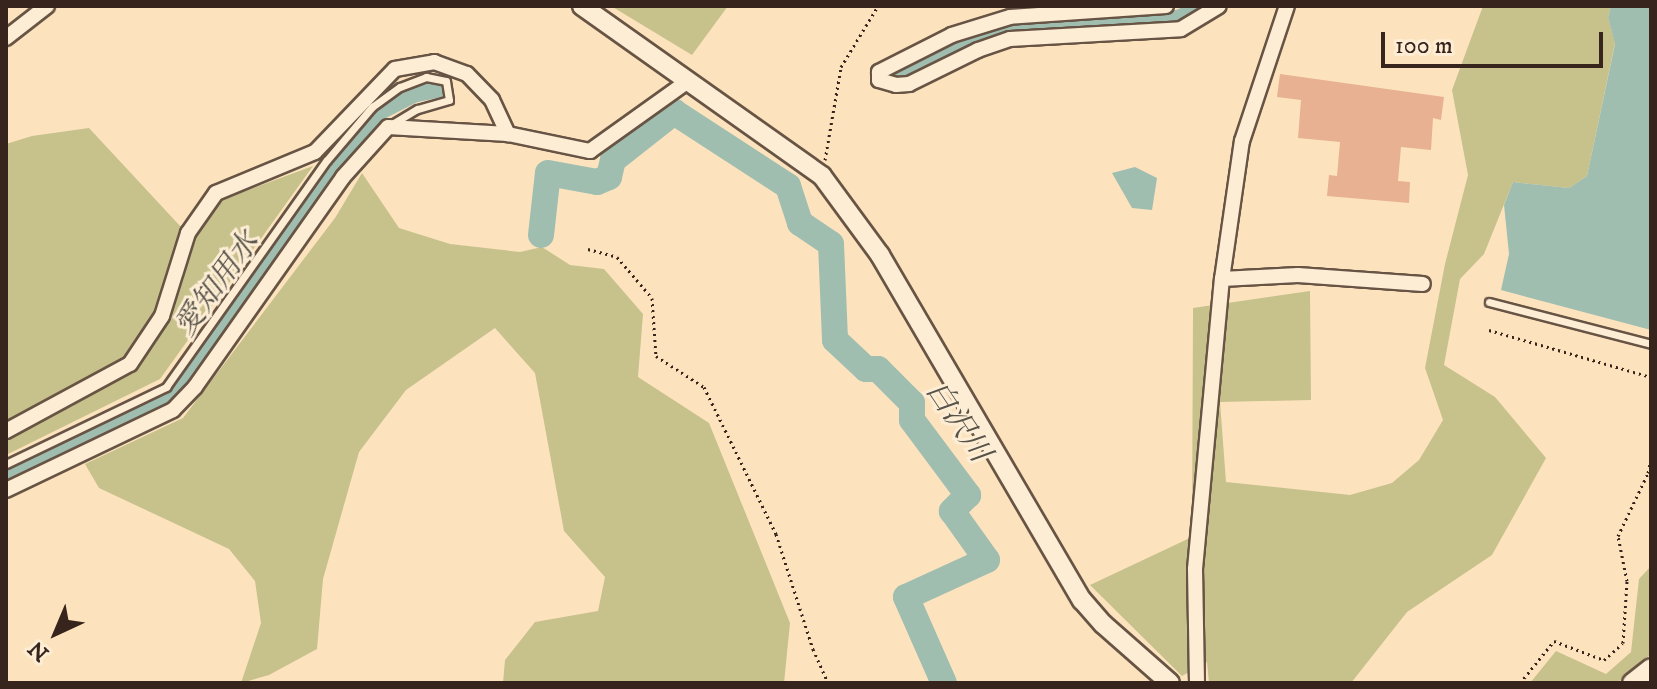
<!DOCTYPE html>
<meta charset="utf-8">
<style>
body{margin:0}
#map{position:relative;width:1657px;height:689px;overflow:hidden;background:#fce3be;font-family:"IM FELL DW Pica","Noto Serif JP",serif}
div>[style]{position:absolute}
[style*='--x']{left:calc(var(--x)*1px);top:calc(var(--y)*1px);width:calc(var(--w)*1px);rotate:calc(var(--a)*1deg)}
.green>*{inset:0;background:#c7c18c}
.water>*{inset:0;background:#9fbeb0}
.canal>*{height:16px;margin:-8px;padding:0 8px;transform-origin:8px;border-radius:8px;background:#9fbeb0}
.river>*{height:26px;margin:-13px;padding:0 13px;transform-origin:13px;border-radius:13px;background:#9fbeb0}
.building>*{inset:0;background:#e7b192}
.path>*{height:3px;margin-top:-1.5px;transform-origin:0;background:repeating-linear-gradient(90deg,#37241c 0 2px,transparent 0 6px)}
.roads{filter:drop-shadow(2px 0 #685444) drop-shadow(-2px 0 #685444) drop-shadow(0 2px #685444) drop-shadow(0 -2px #685444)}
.service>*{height:7px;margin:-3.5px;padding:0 3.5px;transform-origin:3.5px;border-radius:3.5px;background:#fdedd5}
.minor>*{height:14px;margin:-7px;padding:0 7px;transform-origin:7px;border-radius:7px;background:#fdedd5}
.tertiary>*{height:18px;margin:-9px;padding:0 9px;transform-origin:9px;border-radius:9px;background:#fdedd5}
span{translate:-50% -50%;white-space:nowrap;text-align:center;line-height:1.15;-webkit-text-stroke:6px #fdedd5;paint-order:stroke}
.water-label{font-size:30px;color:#565248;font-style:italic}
.frame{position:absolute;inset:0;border:8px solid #37241c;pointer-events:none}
.north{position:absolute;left:16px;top:593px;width:80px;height:80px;-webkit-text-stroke:6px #fdedd5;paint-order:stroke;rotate:224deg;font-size:22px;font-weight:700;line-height:32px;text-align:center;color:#37241c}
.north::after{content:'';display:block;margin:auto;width:28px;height:36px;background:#37241c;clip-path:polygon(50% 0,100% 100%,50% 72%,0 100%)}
.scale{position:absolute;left:1381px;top:32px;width:222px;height:36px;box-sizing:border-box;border:4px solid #37241c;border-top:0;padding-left:10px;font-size:24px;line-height:28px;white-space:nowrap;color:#37241c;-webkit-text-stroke:6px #fdedd5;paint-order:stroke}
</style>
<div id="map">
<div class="green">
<div style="clip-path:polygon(611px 6px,728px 6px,692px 55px)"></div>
<div style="clip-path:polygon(1483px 6px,1611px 6px,1608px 17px,1615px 43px,1587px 176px,1569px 188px,1513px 182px,1484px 254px,1460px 279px,1444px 365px,1495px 397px,1546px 458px,1492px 555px,1407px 612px,1351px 683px,1209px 683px,1207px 662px,1182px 676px,1090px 585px,1192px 537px,1193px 308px,1310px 291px,1311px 400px,1220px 402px,1226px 482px,1350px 495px,1392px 483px,1419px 460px,1443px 420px,1425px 368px,1445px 264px,1468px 175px,1452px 90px)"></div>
<div style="clip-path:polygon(89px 128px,194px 241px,223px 199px,313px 166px,160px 379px,6px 455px,6px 144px,32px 136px)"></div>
<div style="clip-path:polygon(362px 173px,399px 228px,450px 244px,520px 252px,542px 247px,570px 265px,604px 269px,643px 314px,638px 377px,709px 423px,790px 623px,784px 683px,503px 683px,505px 660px,535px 622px,598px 611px,605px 577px,564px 531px,535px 373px,495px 328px,406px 390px,359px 452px,323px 579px,317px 649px,269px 675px,241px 683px,261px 623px,255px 581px,229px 549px,99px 488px,85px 464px,183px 418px,335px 218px)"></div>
<div style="clip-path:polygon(1651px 566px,1651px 654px,1617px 683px,1530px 683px,1556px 651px,1606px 674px,1631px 652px,1639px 579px)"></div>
</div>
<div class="water">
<div style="clip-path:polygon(1611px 6px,1651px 6px,1651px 330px,1501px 290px,1509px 254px,1504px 205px,1513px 182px,1569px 188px,1587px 176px,1615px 44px,1608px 17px)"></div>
<div style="clip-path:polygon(1135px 167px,1157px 178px,1152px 210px,1132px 208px,1112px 173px)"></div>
</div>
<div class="canal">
<div style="--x:883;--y:76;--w:27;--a:-8"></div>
<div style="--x:910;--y:72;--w:100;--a:-24.3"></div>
<div style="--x:1001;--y:31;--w:44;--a:-7.8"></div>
<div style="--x:1045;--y:25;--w:133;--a:-3"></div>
<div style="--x:1178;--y:18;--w:29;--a:-25"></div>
<div style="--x:6;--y:478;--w:188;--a:-26.6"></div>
<div style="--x:174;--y:394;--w:347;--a:-54"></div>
<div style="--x:378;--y:113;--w:39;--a:-27"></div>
<div style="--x:413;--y:95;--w:30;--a:-12"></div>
</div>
<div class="river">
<div style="--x:541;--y:235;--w:62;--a:-83.6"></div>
<div style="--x:548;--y:173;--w:50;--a:10.4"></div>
<div style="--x:597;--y:182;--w:13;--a:-23"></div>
<div style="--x:609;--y:177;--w:17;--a:-77"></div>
<div style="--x:613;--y:160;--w:78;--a:-38.2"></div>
<div style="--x:674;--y:112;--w:136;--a:33"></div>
<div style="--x:788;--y:186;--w:39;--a:72"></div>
<div style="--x:800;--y:223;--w:37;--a:34"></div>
<div style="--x:831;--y:244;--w:96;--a:87.6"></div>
<div style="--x:835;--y:340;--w:42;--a:43.1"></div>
<div style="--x:866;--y:369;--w:12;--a:0"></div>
<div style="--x:878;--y:369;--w:48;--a:45"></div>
<div style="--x:912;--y:403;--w:17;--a:90"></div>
<div style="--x:912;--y:420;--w:94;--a:53.3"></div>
<div style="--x:968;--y:495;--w:23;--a:135"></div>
<div style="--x:952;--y:511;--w:60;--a:54.5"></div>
<div style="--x:987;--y:560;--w:89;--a:155.4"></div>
<div style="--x:906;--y:597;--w:94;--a:66.2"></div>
</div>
<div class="building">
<div style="clip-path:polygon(1280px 74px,1444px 97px,1441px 120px,1433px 118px,1431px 150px,1401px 147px,1398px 181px,1410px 182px,1409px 203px,1327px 196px,1329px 175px,1337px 176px,1340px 142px,1298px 138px,1301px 100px,1277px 97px)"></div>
</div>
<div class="path">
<div style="--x:825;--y:160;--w:94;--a:-80.2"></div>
<div style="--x:841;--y:67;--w:71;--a:-58.8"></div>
<div style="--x:588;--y:249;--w:30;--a:15"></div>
<div style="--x:617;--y:257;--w:54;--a:49.5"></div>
<div style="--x:652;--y:298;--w:58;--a:86.1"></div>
<div style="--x:656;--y:356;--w:57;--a:32.9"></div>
<div style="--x:704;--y:387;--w:164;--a:63.9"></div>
<div style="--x:776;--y:534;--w:121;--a:72.2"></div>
<div style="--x:813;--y:649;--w:37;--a:66"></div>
<div style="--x:1489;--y:330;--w:169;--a:16.2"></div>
<div style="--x:1520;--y:683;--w:54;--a:-51"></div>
<div style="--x:1554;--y:641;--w:53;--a:20.8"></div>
<div style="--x:1604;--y:660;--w:25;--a:-42"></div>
<div style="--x:1623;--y:643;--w:62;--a:-86.3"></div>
<div style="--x:1627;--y:581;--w:46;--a:-101.3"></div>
<div style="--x:1618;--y:536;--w:70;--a:-64.5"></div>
<div style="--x:1648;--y:473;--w:14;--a:-78"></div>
</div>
<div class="roads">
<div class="service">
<div style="--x:1489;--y:302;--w:167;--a:14.5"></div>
<div style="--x:6;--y:464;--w:178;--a:-25.7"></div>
<div style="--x:166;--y:387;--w:278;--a:-54.7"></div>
<div style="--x:327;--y:160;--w:70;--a:-49.7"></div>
<div style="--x:372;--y:107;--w:34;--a:-36"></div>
<div style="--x:400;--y:87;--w:28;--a:-21"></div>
<div style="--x:426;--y:77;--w:20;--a:11"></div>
<div style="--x:446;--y:81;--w:19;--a:81"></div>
<div style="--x:449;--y:100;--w:33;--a:164"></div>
<div style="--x:417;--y:109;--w:31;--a:149"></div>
</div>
<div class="minor">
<div style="--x:1166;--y:6;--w:156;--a:176"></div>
<div style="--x:1010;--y:17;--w:61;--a:162.8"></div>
<div style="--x:952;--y:35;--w:82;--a:153.1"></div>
<div style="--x:879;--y:72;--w:8;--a:90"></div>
<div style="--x:879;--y:80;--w:18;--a:16"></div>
<div style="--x:896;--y:85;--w:13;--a:-4"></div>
<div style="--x:909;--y:84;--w:77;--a:-26.2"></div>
<div style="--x:978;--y:50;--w:34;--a:-19"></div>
<div style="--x:1010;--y:39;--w:171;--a:-3.3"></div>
<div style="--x:1181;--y:29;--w:44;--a:-31.2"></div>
<div style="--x:6;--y:38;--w:52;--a:-38"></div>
<div style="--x:1222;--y:279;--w:76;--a:-3"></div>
<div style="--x:1298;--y:275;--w:125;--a:4.1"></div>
<div style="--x:6;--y:431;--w:141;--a:-28.4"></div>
<div style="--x:130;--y:364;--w:58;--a:-56.3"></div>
<div style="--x:162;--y:316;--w:87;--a:-72.6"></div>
<div style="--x:188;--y:233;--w:49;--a:-55"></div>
<div style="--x:216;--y:193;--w:107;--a:-22.5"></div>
<div style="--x:315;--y:152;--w:115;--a:-46.1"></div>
<div style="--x:395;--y:69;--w:40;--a:-10"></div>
<div style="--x:434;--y:62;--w:35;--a:20"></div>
<div style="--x:467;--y:74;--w:36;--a:46"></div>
<div style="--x:492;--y:100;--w:38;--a:65"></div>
<div style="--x:6;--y:490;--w:185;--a:-25.6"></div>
<div style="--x:173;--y:410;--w:32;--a:-46"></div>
<div style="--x:195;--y:387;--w:257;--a:-54.8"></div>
<div style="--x:343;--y:177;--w:67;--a:-48"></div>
<div style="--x:388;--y:127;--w:120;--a:3.3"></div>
<div style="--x:508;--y:134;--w:84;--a:11.7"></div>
<div style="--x:590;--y:151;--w:120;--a:-35.5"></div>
<div style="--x:1197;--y:683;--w:114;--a:-91"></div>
<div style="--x:1195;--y:569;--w:291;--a:-84.7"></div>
<div style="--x:1222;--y:279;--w:139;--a:-81.8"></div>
<div style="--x:1242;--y:141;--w:142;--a:-71.6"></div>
</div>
<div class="tertiary">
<div style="--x:582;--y:6;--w:294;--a:35.3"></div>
<div style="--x:822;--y:176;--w:98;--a:53.7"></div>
<div style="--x:880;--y:255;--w:400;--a:59.7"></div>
<div style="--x:1082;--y:600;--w:32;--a:49"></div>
<div style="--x:1103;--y:624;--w:89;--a:41.4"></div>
<div style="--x:1632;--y:683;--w:24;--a:-38"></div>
</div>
</div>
<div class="water-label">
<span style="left:218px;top:285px;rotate:-54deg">愛知用水</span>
<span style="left:957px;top:422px;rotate:56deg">白沢川</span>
</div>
<div class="frame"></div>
<div class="north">N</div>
<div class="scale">100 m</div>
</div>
